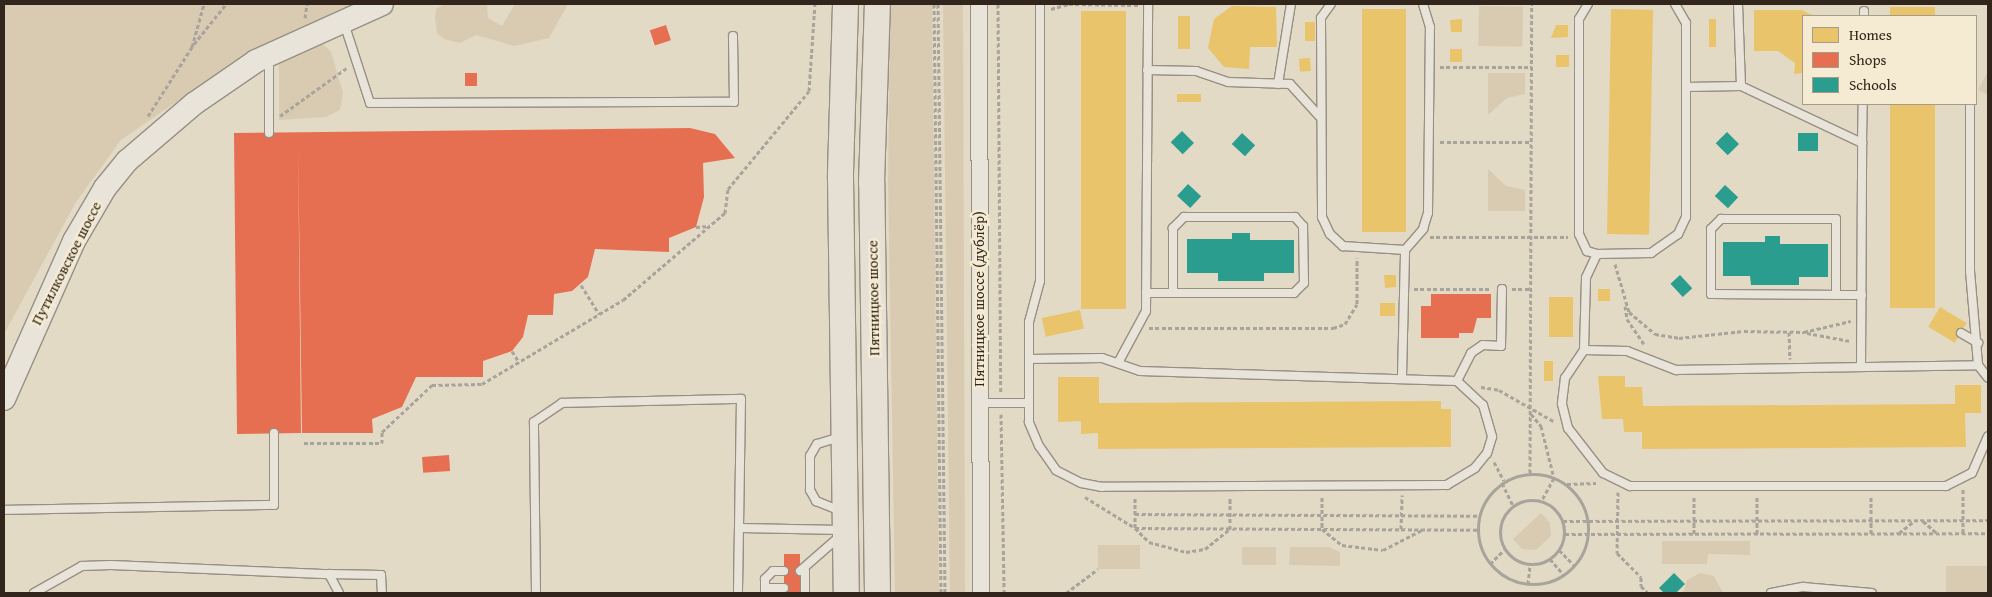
<!DOCTYPE html>
<meta charset="utf-8">
<style>
body{margin:0}
#map{position:relative;width:1992px;height:597px;overflow:hidden;background:#e3dac6;font-family:"Gentium Book Plus",serif}
div>[style]{position:absolute}
[style*='--x']{left:calc(var(--x)*1px);top:calc(var(--y)*1px);width:calc(var(--w)*1px);rotate:calc(var(--a)*1deg)}
.green>*{inset:0;background:#d8cbb1;transform-origin:0 0}
.homes>*{inset:0;background:#e9c46a;transform-origin:0 0}
.shops>*{inset:0;background:#e76f51;transform-origin:0 0}
.schools>*{inset:0;background:#2a9d8f;transform-origin:0 0}
.path>*{height:3px;margin-top:-1.5px;transform-origin:0;background:repeating-linear-gradient(90deg,#a8a39b 0 4px,transparent 0 6.5px)}
.path>.ring{margin:-1.5px;padding:0;box-sizing:content-box;background:none;border:3px solid #a8a39b;border-radius:50%}
.roads{filter:drop-shadow(1px 0 #968f83) drop-shadow(-1px 0 #968f83) drop-shadow(0 1px #968f83) drop-shadow(0 -1px #968f83)}
.lane>*{height:8px;margin:-4px;padding:0 4px;transform-origin:4px;border-radius:4px;background:#e9e4da}
.street>*{height:16px;margin:-8px;padding:0 8px;transform-origin:8px;border-radius:8px;background:#e9e4da}
.secondary>*{height:22px;margin:-11px;padding:0 11px;transform-origin:11px;border-radius:11px;background:#e9e4da}
.primary>*{height:25px;margin:-12.5px;padding:0 12.5px;transform-origin:12.5px;border-radius:12.5px;background:#e5dfd4}
span{translate:-50% -50%;white-space:nowrap;text-align:center;line-height:1.15;-webkit-text-stroke:5px #f5ead2;paint-order:stroke}
.street-label{font-size:15px;color:#32251b}
.frame{position:absolute;inset:0;border:5px solid #32251b;pointer-events:none}
.legend{position:absolute;left:1802px;top:15px;width:175px;height:90px;box-sizing:border-box;background:#f5ead2;border:1px solid #a79b89;margin:0;padding:6px 9px;list-style:none;font-size:15px;color:#32251b}
.legend li{display:flex;align-items:center;gap:10px;height:25px}
.legend b{width:25px;border:1px solid #a79b89}
</style>
<div id="map">
<div class="green">
<div style="clip-path:polygon(4px 4px,361px 4px,221px 71px,121px 140px,76px 202px,4px 334px)"></div>
<div style="clip-path:polygon(445px 4px,487px 4px,488px 18px,502px 26px,515px 4px,568px 4px,549px 38px,514px 46px,476px 35px,460px 43px,444px 39px,437px 33px,435px 18px,436px 9px)"></div>
<div style="clip-path:polygon(890px 4px,932px 4px,939px 593px,895px 593px,888px 182px)"></div>
<div style="clip-path:polygon(943px 4px,963px 4px,965px 593px,950px 593px)"></div>
<div style="left:1479px;top:6px;width:44px;height:40px;rotate:1deg"></div>
<div style="clip-path:polygon(310px 44px,324px 45px,331px 52px,343px 93px,340px 110px,326px 117px,279px 120px,279px 59px)"></div>
<div style="clip-path:polygon(1988px 71px,1988px 95px,1978px 90px)"></div>
<div style="clip-path:polygon(1488px 73px,1525px 73px,1525px 94px,1507px 98px,1488px 115px)"></div>
<div style="clip-path:polygon(1488px 169px,1506px 186px,1525px 190px,1525px 211px,1488px 211px)"></div>
<div style="clip-path:polygon(1541px 513px,1550px 523px,1551px 536px,1536px 550px,1522px 549px,1513px 539px)"></div>
<div style="clip-path:polygon(1662px 541px,1750px 541px,1750px 555px,1708px 554px,1707px 564px,1662px 564px)"></div>
<div style="left:1098px;top:545px;width:42px;height:24px"></div>
<div style="left:1242px;top:547px;width:34px;height:18px"></div>
<div style="clip-path:polygon(1290px 547px,1329px 547px,1340px 552px,1340px 566px,1289px 565px)"></div>
<div style="left:1946px;top:566px;width:42px;height:27px"></div>
<div style="clip-path:polygon(1700px 573px,1714px 576px,1723px 593px,1683px 593px,1687px 580px)"></div>
</div>
<div class="homes">
<div style="clip-path:polygon(1232px 6px,1276px 7px,1277px 47px,1250px 47px,1249px 69px,1224px 67px,1208px 48px,1214px 19px)"></div>
<div style="left:1890px;top:7px;width:45px;height:9px"></div>
<div style="left:1362px;top:9px;width:44px;height:223px"></div>
<div style="left:1611px;top:9px;width:42px;height:225px;rotate:1deg"></div>
<div style="clip-path:polygon(1754px 10px,1802px 10px,1814px 16px,1803px 16px,1803px 73px,1794px 74px,1795px 63px,1778px 51px,1754px 51px)"></div>
<div style="left:1081px;top:11px;width:45px;height:298px"></div>
<div style="left:1178px;top:16px;width:12px;height:33px"></div>
<div style="clip-path:polygon(1462px 19px,1462px 32px,1451px 32px,1450px 20px)"></div>
<div style="left:1709px;top:19px;width:7px;height:28px"></div>
<div style="left:1305px;top:22px;width:10px;height:19px"></div>
<div style="clip-path:polygon(1556px 25px,1568px 25px,1568px 37px,1551px 38px)"></div>
<div style="left:1450px;top:49px;width:12px;height:13px"></div>
<div style="left:1556px;top:55px;width:13px;height:12px"></div>
<div style="left:1310px;top:58px;width:13px;height:11px;rotate:86deg"></div>
<div style="left:1177px;top:94px;width:24px;height:8px"></div>
<div style="left:1890px;top:104px;width:45px;height:204px"></div>
<div style="clip-path:polygon(1384px 275px,1396px 275px,1396px 287px,1385px 288px)"></div>
<div style="left:1598px;top:289px;width:12px;height:12px"></div>
<div style="left:1549px;top:297px;width:24px;height:40px"></div>
<div style="left:1380px;top:303px;width:15px;height:13px"></div>
<div style="left:1940px;top:307px;width:31px;height:23px;rotate:31deg"></div>
<div style="left:1080px;top:310px;width:19px;height:39px;rotate:78deg"></div>
<div style="left:1553px;top:361px;width:20px;height:9px;rotate:90deg"></div>
<div style="clip-path:polygon(1598px 376px,1625px 376px,1625px 387px,1642px 387px,1643px 406px,1955px 404px,1955px 385px,1981px 385px,1981px 413px,1965px 413px,1966px 447px,1642px 449px,1642px 432px,1624px 432px,1623px 419px,1602px 419px)"></div>
<div style="clip-path:polygon(1058px 377px,1099px 377px,1099px 403px,1441px 401px,1441px 409px,1451px 409px,1451px 447px,1098px 449px,1098px 433px,1081px 434px,1081px 421px,1058px 422px)"></div>
</div>
<div class="shops">
<div style="left:666px;top:25px;width:16px;height:17px;rotate:72deg"></div>
<div style="left:477px;top:73px;width:13px;height:12px;rotate:90deg"></div>
<div style="clip-path:polygon(690px 128px,715px 134px,735px 158px,703px 163px,704px 197px,696px 227px,669px 238px,669px 252px,595px 249px,588px 277px,572px 291px,554px 294px,553px 315px,528px 315px,523px 337px,512px 351px,483px 361px,483px 377px,416px 377px,402px 407px,372px 419px,373px 433px,302px 433px,298px 142px,301px 433px,237px 434px,234px 133px)"></div>
<div style="clip-path:polygon(1431px 294px,1491px 294px,1491px 318px,1477px 318px,1473px 333px,1459px 333px,1459px 338px,1421px 338px,1421px 306px,1431px 306px)"></div>
<div style="left:449px;top:455px;width:16px;height:27px;rotate:86deg"></div>
<div style="left:784px;top:554px;width:16px;height:39px"></div>
</div>
<div class="schools">
<div style="left:1182px;top:131px;width:17px;height:16px;rotate:45deg"></div>
<div style="left:1727px;top:132px;width:17px;height:16px;rotate:45deg"></div>
<div style="left:1242px;top:133px;width:18px;height:15px;rotate:43deg"></div>
<div style="left:1798px;top:133px;width:20px;height:18px"></div>
<div style="left:1188px;top:184px;width:18px;height:16px;rotate:43deg"></div>
<div style="left:1725px;top:185px;width:18px;height:15px;rotate:43deg"></div>
<div style="clip-path:polygon(1232px 233px,1250px 233px,1250px 240px,1294px 240px,1294px 273px,1264px 273px,1264px 281px,1218px 281px,1218px 273px,1187px 273px,1187px 239px,1232px 239px)"></div>
<div style="clip-path:polygon(1765px 236px,1780px 236px,1780px 244px,1828px 244px,1828px 277px,1799px 277px,1799px 285px,1751px 285px,1750px 276px,1723px 276px,1723px 242px,1765px 242px)"></div>
<div style="left:1680px;top:275px;width:18px;height:13px;rotate:47deg"></div>
<div style="clip-path:polygon(1674px 573px,1685px 584px,1676px 593px,1664px 593px,1659px 588px)"></div>
</div>
<div class="path">
<div style="--x:934;--y:4;--w:589;--a:89.32"></div>
<div style="--x:938;--y:4;--w:589;--a:89.32"></div>
<div style="--x:998;--y:4;--w:389;--a:89.6"></div>
<div style="--x:1051;--y:9;--w:19;--a:-16"></div>
<div style="--x:1069;--y:4;--w:69;--a:0.8"></div>
<div style="--x:305;--y:18;--w:14;--a:-82"></div>
<div style="--x:194;--y:44;--w:51;--a:-51.3"></div>
<div style="--x:1440;--y:67;--w:92;--a:0"></div>
<div style="--x:148;--y:116;--w:82;--a:-57.5"></div>
<div style="--x:192;--y:47;--w:45;--a:-74.4"></div>
<div style="--x:280;--y:116;--w:84;--a:-35.8"></div>
<div style="--x:1440;--y:142;--w:91;--a:0"></div>
<div style="--x:696;--y:227;--w:14;--a:-4"></div>
<div style="--x:1430;--y:237;--w:138;--a:0"></div>
<div style="--x:1615;--y:264;--w:50;--a:73.7"></div>
<div style="--x:1629;--y:312;--w:34;--a:40"></div>
<div style="--x:1655;--y:334;--w:24;--a:9"></div>
<div style="--x:1679;--y:338;--w:65;--a:-6.1"></div>
<div style="--x:1744;--y:331;--w:60;--a:1"></div>
<div style="--x:1804;--y:332;--w:48;--a:-13.2"></div>
<div style="--x:581;--y:285;--w:34;--a:58"></div>
<div style="--x:1414;--y:289;--w:76;--a:0"></div>
<div style="--x:1512;--y:289;--w:19;--a:0"></div>
<div style="--x:1625;--y:306;--w:13;--a:81"></div>
<div style="--x:1627;--y:319;--w:30;--a:56"></div>
<div style="--x:1149;--y:328;--w:184;--a:0"></div>
<div style="--x:1333;--y:328;--w:13;--a:-18"></div>
<div style="--x:1345;--y:324;--w:23;--a:-59"></div>
<div style="--x:1357;--y:304;--w:46;--a:-90"></div>
<div style="--x:1789;--y:332;--w:27;--a:88"></div>
<div style="--x:1807;--y:333;--w:44;--a:10.5"></div>
<div style="--x:512;--y:351;--w:13;--a:58"></div>
<div style="--x:1481;--y:387;--w:18;--a:9"></div>
<div style="--x:1499;--y:390;--w:64;--a:29.7"></div>
<div style="--x:1001;--y:414;--w:179;--a:89"></div>
<div style="--x:1531;--y:414;--w:16;--a:50"></div>
<div style="--x:1541;--y:426;--w:54;--a:76"></div>
<div style="--x:1554;--y:478;--w:26;--a:119"></div>
<div style="--x:304;--y:443;--w:78;--a:0"></div>
<div style="--x:382;--y:443;--w:11;--a:-90"></div>
<div style="--x:382;--y:432;--w:69;--a:-43.2"></div>
<div style="--x:432;--y:385;--w:50;--a:-1.1"></div>
<div style="--x:482;--y:384;--w:164;--a:-30.8"></div>
<div style="--x:623;--y:300;--w:134;--a:-40.5"></div>
<div style="--x:725;--y:213;--w:24;--a:-83"></div>
<div style="--x:728;--y:189;--w:127;--a:-50.4"></div>
<div style="--x:809;--y:91;--w:87;--a:-86.1"></div>
<div style="--x:1494;--y:462;--w:21;--a:62"></div>
<div style="--x:1530;--y:473;--w:469;--a:-89.8"></div>
<div class="ring" style="left:1478px;top:474px;width:107px;height:107px"></div>
<div style="--x:1502;--y:483;--w:25;--a:64"></div>
<div style="--x:1567;--y:484;--w:29;--a:-2"></div>
<div style="--x:1618;--y:492;--w:61;--a:90.9"></div>
<div style="--x:1617;--y:553;--w:34;--a:45"></div>
<div style="--x:1641;--y:577;--w:9;--a:90"></div>
<div style="--x:1641;--y:586;--w:10;--a:45"></div>
<div style="--x:1085;--y:497;--w:59;--a:31.8"></div>
<div style="--x:1135;--y:528;--w:342;--a:0.3"></div>
<div style="--x:1322;--y:497;--w:32;--a:90"></div>
<div style="--x:1322;--y:529;--w:26;--a:39"></div>
<div style="--x:1342;--y:545;--w:41;--a:7"></div>
<div style="--x:1383;--y:550;--w:44;--a:-27.1"></div>
<div style="--x:1694;--y:497;--w:37;--a:90"></div>
<div style="--x:1757;--y:497;--w:37;--a:90"></div>
<div style="--x:1871;--y:497;--w:37;--a:90"></div>
<div style="--x:1135;--y:498;--w:30;--a:90"></div>
<div style="--x:1135;--y:528;--w:20;--a:45"></div>
<div style="--x:1149;--y:542;--w:38;--a:15"></div>
<div style="--x:1186;--y:552;--w:19;--a:-9"></div>
<div style="--x:1205;--y:549;--w:32;--a:-39"></div>
<div style="--x:1230;--y:529;--w:32;--a:-90"></div>
<div class="ring" style="left:1500px;top:500px;width:61px;height:61px"></div>
<div style="--x:1135;--y:514;--w:344;--a:0.3"></div>
<div style="--x:1563;--y:521;--w:425;--a:-0.1"></div>
<div style="--x:1923;--y:521;--w:18;--a:41"></div>
<div style="--x:1401;--y:529;--w:34;--a:-88"></div>
<div style="--x:1899;--y:533;--w:18;--a:-38"></div>
<div style="--x:1963;--y:533;--w:44;--a:-90"></div>
<div style="--x:1565;--y:534;--w:423;--a:-0.1"></div>
<div style="--x:1559;--y:550;--w:23;--a:45"></div>
<div style="--x:1550;--y:559;--w:21;--a:49"></div>
<div style="--x:1490;--y:564;--w:21;--a:-45"></div>
<div style="--x:1528;--y:584;--w:20;--a:-84"></div>
<div style="--x:1066;--y:593;--w:40;--a:-37"></div>
</div>
<div class="roads">
<div class="lane">
<div style="--x:1331;--y:4;--w:17;--a:126"></div>
<div style="--x:1321;--y:18;--w:199;--a:89.7"></div>
<div style="--x:1322;--y:217;--w:19;--a:65"></div>
<div style="--x:1330;--y:234;--w:18;--a:43"></div>
<div style="--x:1343;--y:246;--w:62;--a:3.7"></div>
<div style="--x:1588;--y:4;--w:17;--a:121"></div>
<div style="--x:1579;--y:19;--w:215;--a:90"></div>
<div style="--x:1579;--y:234;--w:19;--a:65"></div>
<div style="--x:1587;--y:251;--w:10;--a:17"></div>
<div style="--x:1675;--y:4;--w:22;--a:60"></div>
<div style="--x:1686;--y:23;--w:64;--a:90"></div>
<div style="--x:1738;--y:4;--w:82;--a:87.9"></div>
<div style="--x:1741;--y:86;--w:55;--a:179"></div>
<div style="--x:1686;--y:87;--w:130;--a:90"></div>
<div style="--x:1686;--y:217;--w:19;--a:115"></div>
<div style="--x:1678;--y:234;--w:33;--a:145"></div>
<div style="--x:1651;--y:253;--w:54;--a:178.9"></div>
<div style="--x:1597;--y:254;--w:26;--a:115"></div>
<div style="--x:1586;--y:278;--w:72;--a:91.6"></div>
<div style="--x:1584;--y:350;--w:34;--a:124"></div>
<div style="--x:1565;--y:378;--w:26;--a:97"></div>
<div style="--x:1562;--y:404;--w:25;--a:76"></div>
<div style="--x:1568;--y:428;--w:57;--a:52.1"></div>
<div style="--x:1603;--y:473;--w:30;--a:26"></div>
<div style="--x:1630;--y:486;--w:316;--a:0"></div>
<div style="--x:1946;--y:486;--w:29;--a:-27"></div>
<div style="--x:1972;--y:473;--w:40;--a:-66.6"></div>
<div style="--x:1864;--y:16;--w:5;--a:-90"></div>
<div style="--x:344;--y:23;--w:84;--a:72"></div>
<div style="--x:370;--y:103;--w:364;--a:-0.2"></div>
<div style="--x:734;--y:102;--w:66;--a:-90.9"></div>
<div style="--x:1147;--y:70;--w:49;--a:1.2"></div>
<div style="--x:1196;--y:71;--w:34;--a:19"></div>
<div style="--x:1228;--y:82;--w:62;--a:1.8"></div>
<div style="--x:1290;--y:84;--w:46;--a:47.6"></div>
<div style="--x:1278;--y:84;--w:81;--a:-80.8"></div>
<div style="--x:1741;--y:86;--w:134;--a:25.2"></div>
<div style="--x:1862;--y:143;--w:39;--a:-89"></div>
<div style="--x:1970;--y:104;--w:167;--a:90"></div>
<div style="--x:1970;--y:271;--w:94;--a:85.1"></div>
<div style="--x:1978;--y:365;--w:16;--a:52"></div>
<div style="--x:269;--y:133;--w:75;--a:-90"></div>
<div style="--x:1146;--y:293;--w:148;--a:0"></div>
<div style="--x:1294;--y:293;--w:14;--a:-45"></div>
<div style="--x:1304;--y:283;--w:57;--a:-91"></div>
<div style="--x:1303;--y:226;--w:12;--a:-132"></div>
<div style="--x:1295;--y:217;--w:111;--a:180"></div>
<div style="--x:1184;--y:217;--w:16;--a:135"></div>
<div style="--x:1173;--y:228;--w:65;--a:90"></div>
<div style="--x:1836;--y:295;--w:76;--a:-90"></div>
<div style="--x:1836;--y:219;--w:115;--a:180"></div>
<div style="--x:1721;--y:219;--w:14;--a:135"></div>
<div style="--x:1711;--y:229;--w:65;--a:90"></div>
<div style="--x:1711;--y:294;--w:135;--a:0.4"></div>
<div style="--x:1846;--y:295;--w:16;--a:0"></div>
<div style="--x:1961;--y:333;--w:20;--a:30"></div>
<div style="--x:1584;--y:350;--w:43;--a:1.3"></div>
<div style="--x:1627;--y:351;--w:53;--a:21.2"></div>
<div style="--x:1676;--y:370;--w:302;--a:-0.9"></div>
<div style="--x:1102;--y:358;--w:40;--a:18.9"></div>
<div style="--x:1140;--y:371;--w:317;--a:1.8"></div>
<div style="--x:1457;--y:381;--w:35;--a:43"></div>
<div style="--x:1483;--y:405;--w:33;--a:74"></div>
<div style="--x:1492;--y:437;--w:17;--a:107"></div>
<div style="--x:1487;--y:453;--w:19;--a:129"></div>
<div style="--x:1475;--y:468;--w:33;--a:149"></div>
<div style="--x:1447;--y:485;--w:345;--a:179.7"></div>
<div style="--x:1102;--y:487;--w:21;--a:-169"></div>
<div style="--x:1081;--y:483;--w:28;--a:-153"></div>
<div style="--x:1056;--y:470;--w:29;--a:-125"></div>
<div style="--x:1039;--y:446;--w:26;--a:-113"></div>
<div style="--x:1029;--y:422;--w:63;--a:-90"></div>
<div style="--x:1029;--y:359;--w:73;--a:-0.8"></div>
<div style="--x:1029;--y:359;--w:37;--a:-90"></div>
<div style="--x:1029;--y:322;--w:42;--a:-75"></div>
<div style="--x:1040;--y:281;--w:277;--a:-90"></div>
<div style="--x:1118;--y:363;--w:59;--a:-61.7"></div>
<div style="--x:1146;--y:311;--w:306;--a:-89.6"></div>
<div style="--x:1861;--y:366;--w:223;--a:-89.7"></div>
<div style="--x:1402;--y:376;--w:126;--a:-88.6"></div>
<div style="--x:1405;--y:250;--w:28;--a:-49"></div>
<div style="--x:1423;--y:229;--w:17;--a:-73"></div>
<div style="--x:1428;--y:213;--w:186;--a:-89.4"></div>
<div style="--x:1430;--y:27;--w:24;--a:-107"></div>
<div style="--x:1457;--y:381;--w:31;--a:-63"></div>
<div style="--x:1471;--y:353;--w:14;--a:-34"></div>
<div style="--x:1483;--y:345;--w:18;--a:3"></div>
<div style="--x:1501;--y:346;--w:57;--a:-89"></div>
<div style="--x:979;--y:403;--w:50;--a:0"></div>
<div style="--x:840;--y:437;--w:24;--a:163"></div>
<div style="--x:817;--y:444;--w:14;--a:120"></div>
<div style="--x:810;--y:456;--w:34;--a:90"></div>
<div style="--x:810;--y:490;--w:13;--a:61"></div>
<div style="--x:816;--y:501;--w:27;--a:22"></div>
<div style="--x:4;--y:510;--w:270;--a:-1.1"></div>
<div style="--x:274;--y:505;--w:72;--a:-90"></div>
<div style="--x:741;--y:528;--w:101;--a:1.1"></div>
<div style="--x:800;--y:571;--w:52;--a:-41.1"></div>
<div style="--x:805;--y:571;--w:22;--a:90"></div>
<div style="--x:329;--y:574;--w:52;--a:1.1"></div>
<div style="--x:381;--y:575;--w:18;--a:87"></div>
<div style="--x:765;--y:588;--w:19;--a:0"></div>
<div style="--x:34;--y:593;--w:55;--a:-29.4"></div>
<div style="--x:82;--y:566;--w:29;--a:-2"></div>
<div style="--x:111;--y:565;--w:218;--a:2.4"></div>
<div style="--x:329;--y:574;--w:21;--a:62"></div>
<div style="--x:536;--y:593;--w:171;--a:-90.7"></div>
<div style="--x:534;--y:422;--w:34;--a:-34"></div>
<div style="--x:562;--y:403;--w:179;--a:-1.3"></div>
<div style="--x:741;--y:399;--w:194;--a:90.9"></div>
<div style="--x:765;--y:593;--w:14;--a:-90"></div>
<div style="--x:765;--y:579;--w:11;--a:-45"></div>
<div style="--x:773;--y:571;--w:11;--a:0"></div>
<div style="--x:1771;--y:593;--w:33;--a:-11"></div>
<div style="--x:1803;--y:587;--w:69;--a:5"></div>
</div>
<div class="street">
<div style="--x:979;--y:4;--w:589;--a:89.81"></div>
</div>
<div class="secondary">
<div style="--x:4;--y:399;--w:173;--a:-66.1"></div>
<div style="--x:74;--y:241;--w:61;--a:-59.7"></div>
<div style="--x:105;--y:188;--w:35;--a:-51"></div>
<div style="--x:127;--y:161;--w:89;--a:-40.5"></div>
<div style="--x:195;--y:103;--w:74;--a:-34.5"></div>
<div style="--x:256;--y:61;--w:138;--a:-24.3"></div>
</div>
<div class="primary">
<div style="--x:845;--y:4;--w:173;--a:91.7"></div>
<div style="--x:840;--y:177;--w:416;--a:89.2"></div>
<div style="--x:877;--y:593;--w:411;--a:-90.8"></div>
<div style="--x:871;--y:182;--w:178;--a:-88.1"></div>
</div>
</div>
<div class="street-label">
<span style="left:66px;top:263px;rotate:-63deg">Путилковское шоссе</span>
<span style="left:873px;top:298px;rotate:-91deg">Пятницкое шоссе</span>
<span style="left:979px;top:299px;rotate:-90deg">Пятницкое шоссе (дублёр)</span>
</div>
<div class="frame"></div>
<ul class="legend">
<li><b style="height:14px;background:#e9c46a"></b>Homes</li>
<li><b style="height:14px;background:#e76f51"></b>Shops</li>
<li><b style="height:14px;background:#2a9d8f"></b>Schools</li>
</ul>
</div>
